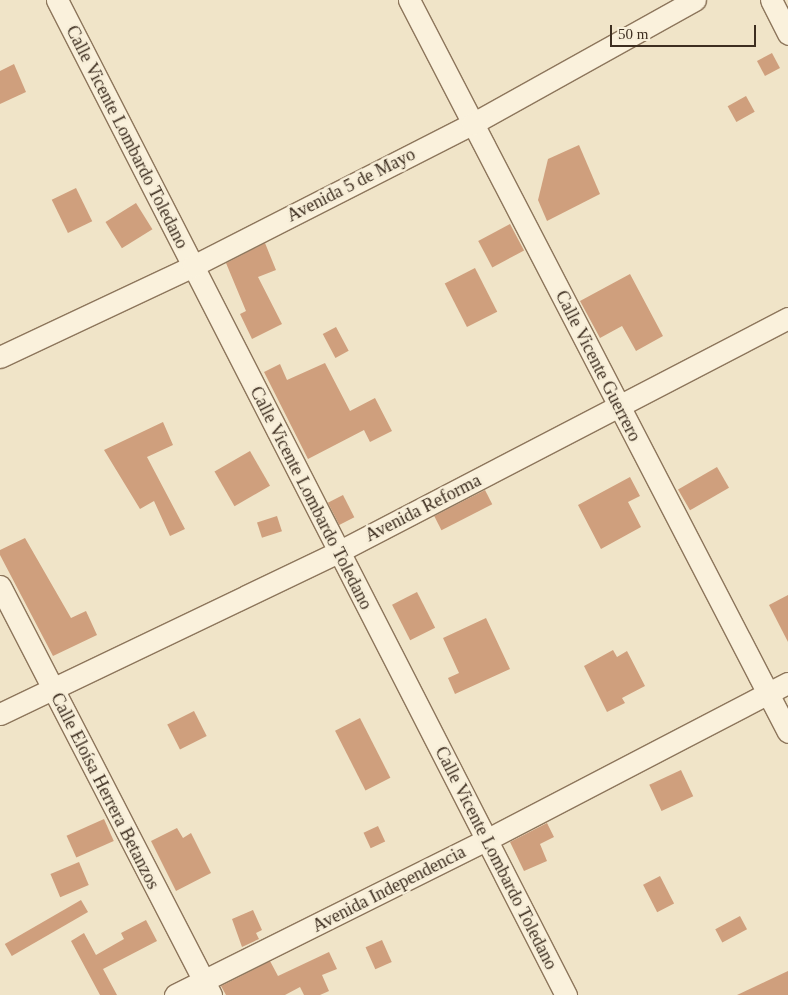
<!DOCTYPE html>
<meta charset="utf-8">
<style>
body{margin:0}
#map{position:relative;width:788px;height:995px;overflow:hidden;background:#f0e4c8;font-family:"Times New Roman",serif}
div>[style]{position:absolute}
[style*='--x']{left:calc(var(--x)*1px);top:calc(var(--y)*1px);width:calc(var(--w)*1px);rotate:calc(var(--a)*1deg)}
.building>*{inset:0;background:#cf9f7d;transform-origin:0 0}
.roads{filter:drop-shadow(1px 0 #8d765c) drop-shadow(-1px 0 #8d765c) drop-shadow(0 1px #8d765c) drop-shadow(0 -1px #8d765c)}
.minor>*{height:21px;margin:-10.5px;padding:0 10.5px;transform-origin:10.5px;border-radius:10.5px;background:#faf1dc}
span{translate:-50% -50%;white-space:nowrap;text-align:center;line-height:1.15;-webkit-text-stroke:5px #f7eed8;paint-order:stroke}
.street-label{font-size:18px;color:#3d2e20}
.scale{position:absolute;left:610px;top:25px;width:146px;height:22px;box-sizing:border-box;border:2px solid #3d2e20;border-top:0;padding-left:6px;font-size:15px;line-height:18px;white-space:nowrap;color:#3d2e20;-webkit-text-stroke:4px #f7eed8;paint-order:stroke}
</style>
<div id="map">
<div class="building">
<div style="left:772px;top:53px;width:17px;height:17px;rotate:62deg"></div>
<div style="clip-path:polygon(14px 64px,26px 92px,0 104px,0 71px)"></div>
<div style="left:746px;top:96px;width:18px;height:21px;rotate:61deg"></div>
<div style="clip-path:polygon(579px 145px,600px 194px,547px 221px,538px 200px,548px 159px)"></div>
<div style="left:76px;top:188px;width:37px;height:27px;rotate:64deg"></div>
<div style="left:136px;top:203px;width:31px;height:36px;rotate:58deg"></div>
<div style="left:510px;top:224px;width:30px;height:36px;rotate:62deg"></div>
<div style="clip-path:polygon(265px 243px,276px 270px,258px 277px,282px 324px,252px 339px,240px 314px,246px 311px,226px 263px)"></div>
<div style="left:475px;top:268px;width:49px;height:34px;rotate:63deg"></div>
<div style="clip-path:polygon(630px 274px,663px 336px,636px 351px,622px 326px,600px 338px,580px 301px)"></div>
<div style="left:336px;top:327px;width:27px;height:15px;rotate:62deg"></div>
<div style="clip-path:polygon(325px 363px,350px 411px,375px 398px,392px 431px,370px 442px,364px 430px,308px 459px,264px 372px,280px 364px,287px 380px)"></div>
<div style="clip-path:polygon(163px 422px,173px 445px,147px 457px,185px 529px,170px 536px,154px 501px,140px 509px,104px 450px)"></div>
<div style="left:250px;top:451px;width:40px;height:41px;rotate:60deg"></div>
<div style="left:717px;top:467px;width:24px;height:45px;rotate:60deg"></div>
<div style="clip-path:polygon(630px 477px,640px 496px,628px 502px,641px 527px,601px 549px,578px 505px)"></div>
<div style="left:485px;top:490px;width:16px;height:57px;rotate:63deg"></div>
<div style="left:343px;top:495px;width:25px;height:17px;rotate:63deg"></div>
<div style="left:277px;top:516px;width:16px;height:21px;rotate:72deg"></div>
<div style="clip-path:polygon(25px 538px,71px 618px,86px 611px,97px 635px,53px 656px,0 555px,0 550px)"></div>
<div style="left:417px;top:592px;width:40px;height:28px;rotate:63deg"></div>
<div style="clip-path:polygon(788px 595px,788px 642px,769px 605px)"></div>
<div style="clip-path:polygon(486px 618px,510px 669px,455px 694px,448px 678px,459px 673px,443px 638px)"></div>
<div style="clip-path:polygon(613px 650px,617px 657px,627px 651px,645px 686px,622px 698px,625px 703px,607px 712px,584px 666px)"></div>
<div style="left:194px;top:711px;width:28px;height:30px;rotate:63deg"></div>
<div style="left:360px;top:718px;width:67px;height:28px;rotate:63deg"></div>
<div style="left:681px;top:770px;width:29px;height:35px;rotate:65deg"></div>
<div style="left:104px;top:819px;width:24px;height:41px;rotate:66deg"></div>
<div style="clip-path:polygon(547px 823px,554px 837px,540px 844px,547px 861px,524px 871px,510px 842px)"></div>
<div style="left:378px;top:826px;width:17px;height:16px;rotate:65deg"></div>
<div style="clip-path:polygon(177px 828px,183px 838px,191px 833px,211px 873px,176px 891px,151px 841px)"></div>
<div style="left:79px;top:862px;width:25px;height:31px;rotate:67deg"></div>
<div style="left:660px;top:876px;width:31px;height:19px;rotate:63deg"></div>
<div style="left:81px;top:900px;width:14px;height:88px;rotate:60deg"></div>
<div style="clip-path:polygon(253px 910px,262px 930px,256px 933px,259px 939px,242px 947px,232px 919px)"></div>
<div style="left:740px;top:916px;width:15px;height:28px;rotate:62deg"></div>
<div style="clip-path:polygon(146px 920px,157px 941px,103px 969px,117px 995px,100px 995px,71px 941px,84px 933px,96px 955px,124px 939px,121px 933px)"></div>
<div style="left:382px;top:940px;width:24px;height:18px;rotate:66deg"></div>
<div style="clip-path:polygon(329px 952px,337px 969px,322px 975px,329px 991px,320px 995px,304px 995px,300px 987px,285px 995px,226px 995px,221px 986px,270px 961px,278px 976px)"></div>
<div style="clip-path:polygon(788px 971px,788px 995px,737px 995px)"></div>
</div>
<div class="roads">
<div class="minor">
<div style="--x:57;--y:0;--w:1118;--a:62.91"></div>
<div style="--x:409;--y:0;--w:824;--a:62.63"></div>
<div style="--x:771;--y:0;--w:38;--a:63"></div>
<div style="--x:0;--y:357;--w:213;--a:-25.2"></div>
<div style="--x:193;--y:266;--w:313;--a:-27"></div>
<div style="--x:472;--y:124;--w:255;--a:-29.1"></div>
<div style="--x:0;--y:586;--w:460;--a:62.7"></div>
<div style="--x:0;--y:714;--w:375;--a:-25.6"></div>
<div style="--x:338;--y:552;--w:507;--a:-27.47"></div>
<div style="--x:175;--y:995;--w:347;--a:-26.5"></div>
<div style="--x:486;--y:840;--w:340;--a:-27.5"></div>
</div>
</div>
<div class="street-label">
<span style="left:127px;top:137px;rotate:63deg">Calle Vicente Lombardo Toledano</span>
<span style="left:351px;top:185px;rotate:-27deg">Avenida 5 de Mayo</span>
<span style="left:598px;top:366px;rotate:63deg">Calle Vicente Guerrero</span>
<span style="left:311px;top:498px;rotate:63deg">Calle Vicente Lombardo Toledano</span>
<span style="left:423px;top:508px;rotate:-27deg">Avenida Reforma</span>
<span style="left:105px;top:791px;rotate:63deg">Calle Eloísa Herrera Betanzos</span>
<span style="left:496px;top:858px;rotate:63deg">Calle Vicente Lombardo Toledano</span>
<span style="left:389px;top:889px;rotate:-27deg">Avenida Independencia</span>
</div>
<div class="scale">50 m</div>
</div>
